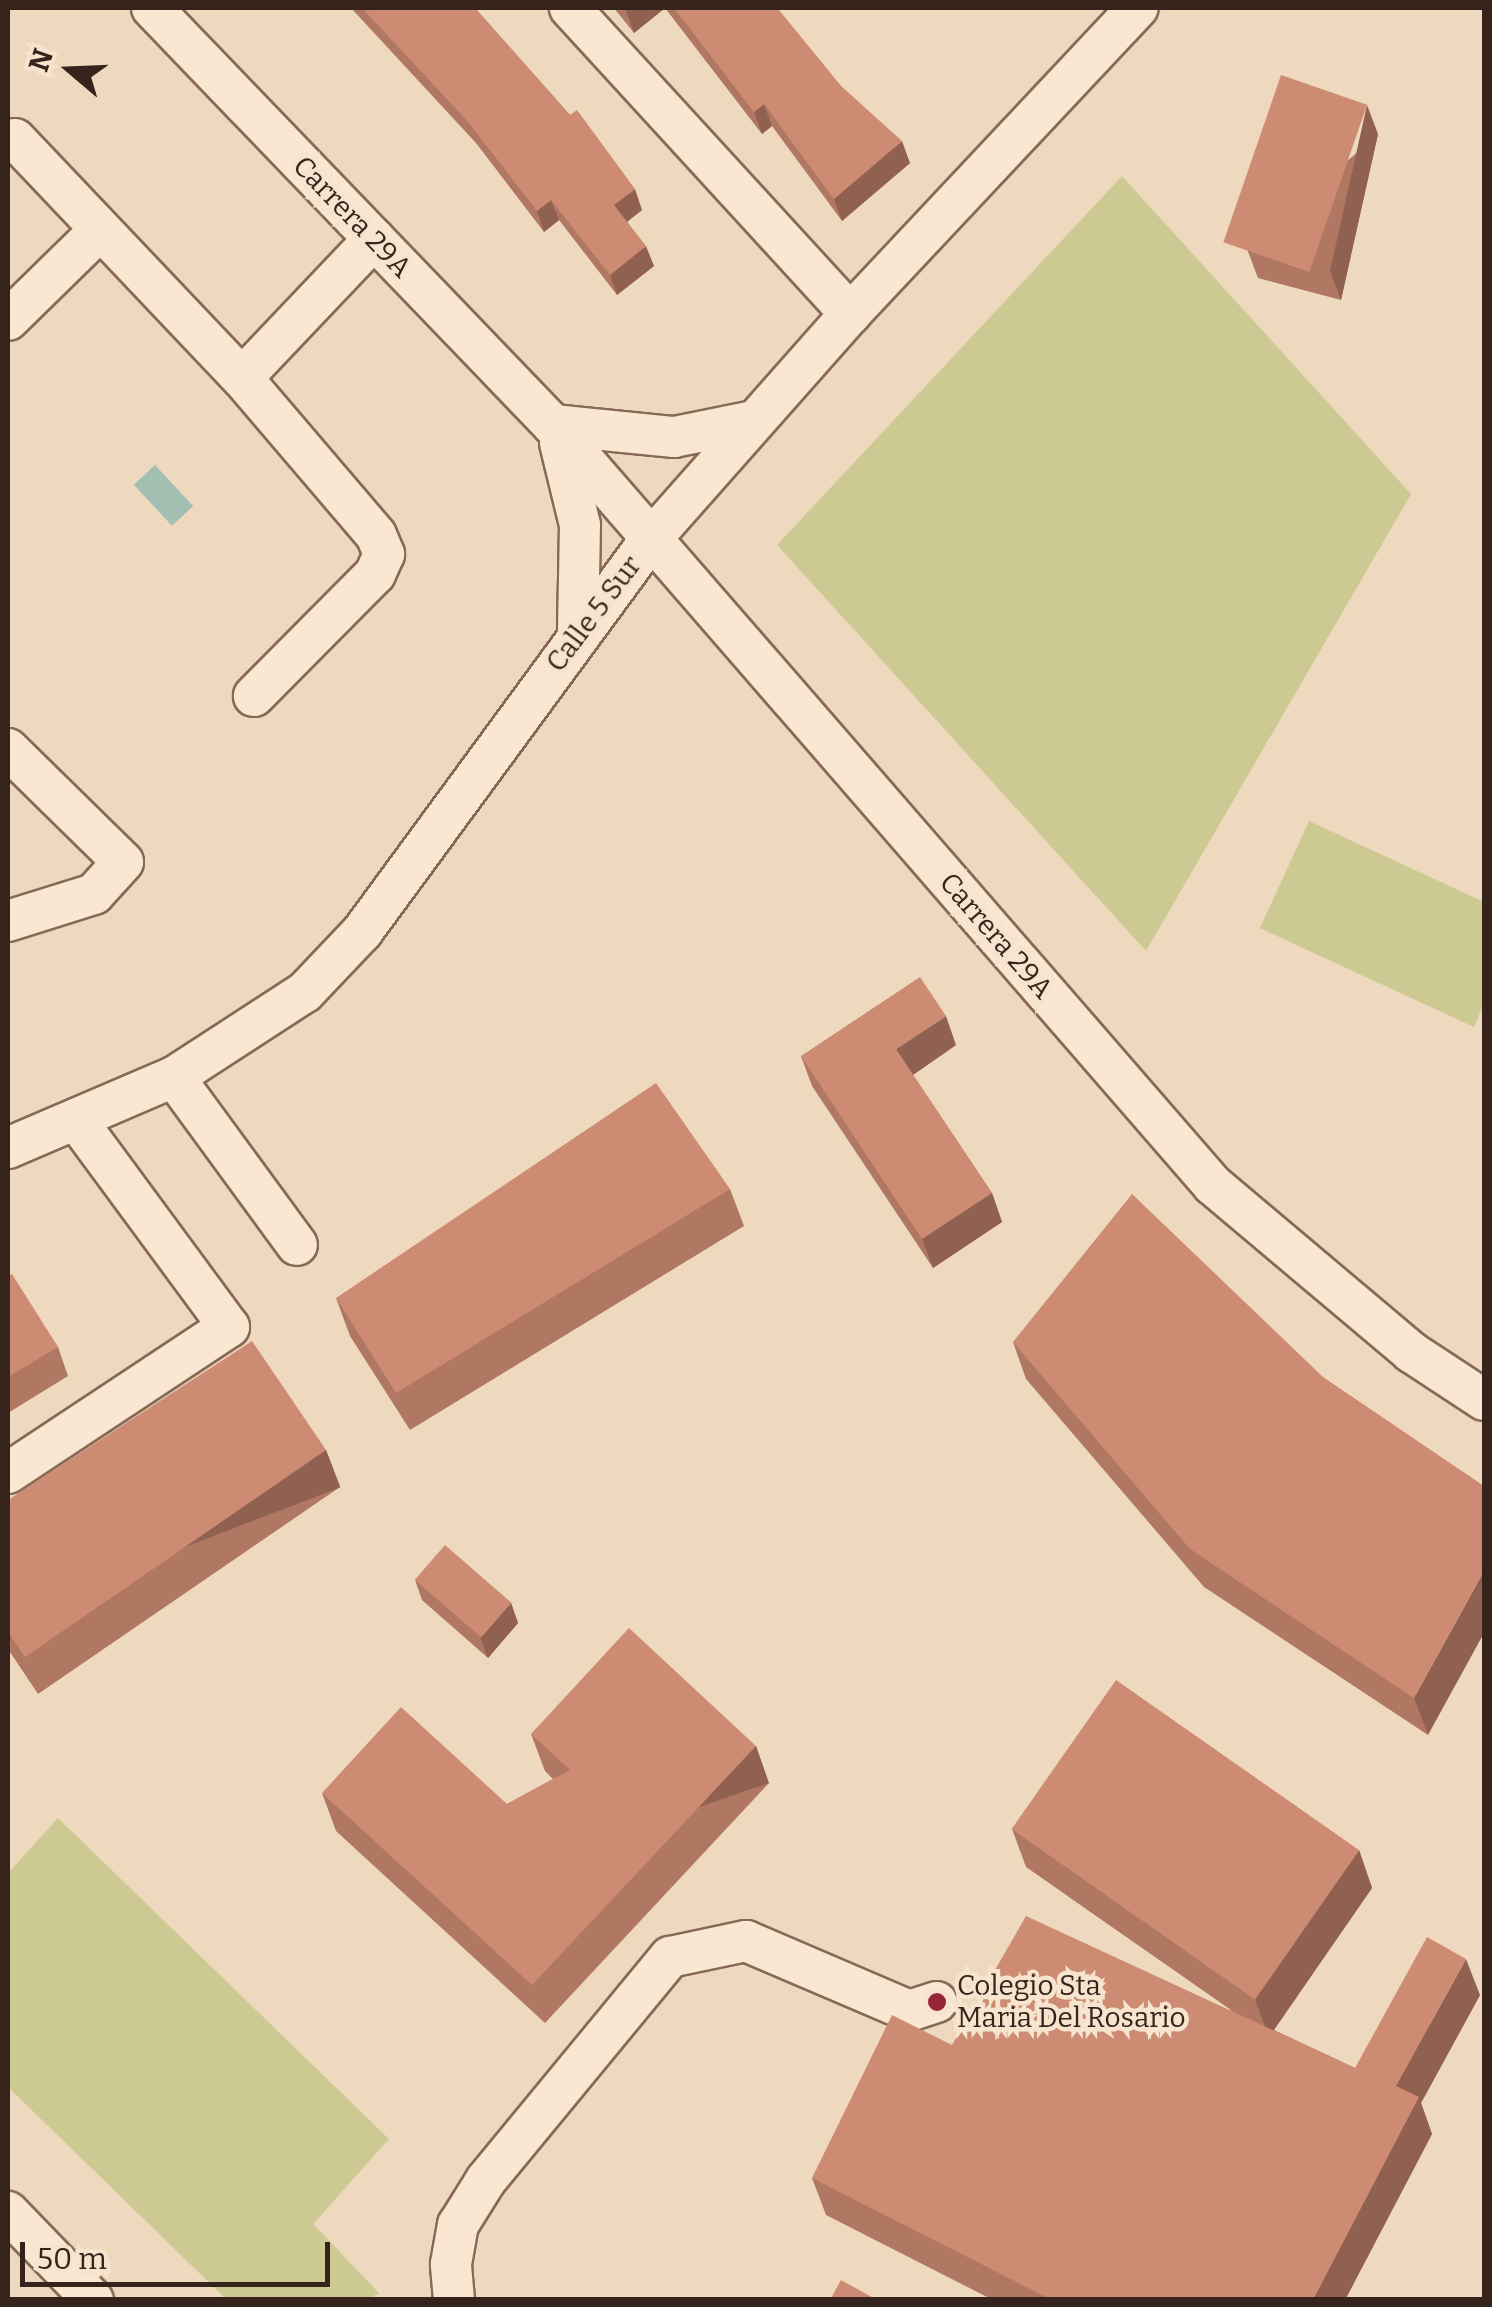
<!DOCTYPE html>
<style>
body{margin:0}
#map{position:relative;width:1492px;height:2307px;overflow:hidden;background:#eed9be;font-family:Bitter,serif}
div>[style]{position:absolute}
[style*='--x']{left:calc(var(--x)*1px);top:calc(var(--y)*1px);width:calc(var(--w)*1px);rotate:calc(var(--a)*1deg)}
.green>*{inset:0;background:#ccca92}
.water>*{inset:0;background:#a2c0b2;transform-origin:0 0}
.roads{filter:drop-shadow(2px 0 #876957) drop-shadow(-2px 0 #876957) drop-shadow(0 2px #876957) drop-shadow(0 -2px #876957)}
.minor>*{height:40px;margin:-20px;padding:0 20px;transform-origin:20px;border-radius:20px;background:#f9e7d1}
.wall>*{inset:0;background:#b07863}
.shaded-wall>*{inset:0;background:#906150;transform-origin:0 0}
.building>*{inset:0;background:#cd8b73;transform-origin:0 0}
.dots>*{width:28px;height:28px;translate:-50% -50%;box-sizing:border-box;border:5px solid #f6e4ce;border-radius:50%}
span{translate:-50% -50%;white-space:nowrap;text-align:center;line-height:1.15;-webkit-text-stroke:9px #f6e4ce;paint-order:stroke}
.street-label{font-size:28px;color:#36241c}
.poi-label{font-size:28px;color:#36241c}
.left{translate:0 -50%;text-align:left}
.frame{position:absolute;inset:0;border:10px solid #36241c;pointer-events:none}
.north{position:absolute;left:20px;top:20px;width:100px;height:100px;-webkit-text-stroke:8px #f6e4ce;paint-order:stroke;rotate:289deg;font-size:28px;font-weight:700;line-height:40px;text-align:center;color:#36241c}
.north::after{content:'';display:block;margin:auto;width:35px;height:45px;background:#36241c;clip-path:polygon(50% 0,100% 100%,50% 72%,0 100%)}
.scale{position:absolute;left:20px;top:2242px;width:310px;height:45px;box-sizing:border-box;border:5px solid #36241c;border-top:0;padding-left:12px;font-size:30px;line-height:35px;white-space:nowrap;color:#36241c;-webkit-text-stroke:8px #f6e4ce;paint-order:stroke}
</style>
<div id="map">
<div class="green">
<div style="clip-path:polygon(1122px 176px,1411px 494px,1146px 951px,777px 545px)"></div>
<div style="clip-path:polygon(1309px 821px,1484px 902px,1484px 1003px,1474px 1027px,1260px 928px)"></div>
<div style="clip-path:polygon(58px 1818px,389px 2139px,313px 2224px,379px 2293px,371px 2299px,226px 2299px,8px 2087px,8px 1873px)"></div>
</div>
<div class="water">
<div style="left:155px;top:465px;width:56px;height:29px;rotate:47deg"></div>
</div>
<div class="roads">
<div class="minor">
<div style="--x:152;--y:8;--w:579;--a:46.12"></div>
<div style="--x:553;--y:425;--w:1007;--a:49.03"></div>
<div style="--x:1213;--y:1185;--w:259;--a:40.1"></div>
<div style="--x:1411;--y:1352;--w:87;--a:33.3"></div>
<div style="--x:570;--y:8;--w:415;--a:47.5"></div>
<div style="--x:15;--y:139;--w:330;--a:46.5"></div>
<div style="--x:242;--y:378;--w:206;--a:49.5"></div>
<div style="--x:376;--y:535;--w:21;--a:67"></div>
<div style="--x:384;--y:554;--w:22;--a:114"></div>
<div style="--x:375;--y:574;--w:172;--a:134.8"></div>
<div style="--x:8;--y:320;--w:129;--a:-44.4"></div>
<div style="--x:242;--y:378;--w:192;--a:-46.5"></div>
<div style="--x:553;--y:425;--w:122;--a:5.7"></div>
<div style="--x:674;--y:437;--w:82;--a:-11.3"></div>
<div style="--x:560;--y:443;--w:84;--a:76.3"></div>
<div style="--x:580;--y:525;--w:108;--a:91.1"></div>
<div style="--x:8;--y:749;--w:161;--a:44.5"></div>
<div style="--x:123;--y:862;--w:43;--a:132.2"></div>
<div style="--x:94;--y:894;--w:90;--a:162.6"></div>
<div style="--x:174;--y:1077;--w:208;--a:53.8"></div>
<div style="--x:8;--y:1148;--w:181;--a:-23.2"></div>
<div style="--x:174;--y:1077;--w:156;--a:-33"></div>
<div style="--x:305;--y:992;--w:83;--a:-46.5"></div>
<div style="--x:362;--y:932;--w:488;--a:-53.7"></div>
<div style="--x:651;--y:539;--w:300;--a:-48.5"></div>
<div style="--x:850;--y:314;--w:420;--a:-46.8"></div>
<div style="--x:8;--y:1473;--w:265;--a:-33.5"></div>
<div style="--x:229;--y:1327;--w:256;--a:-126.4"></div>
<div style="--x:8;--y:2212;--w:122;--a:46"></div>
<div style="--x:454;--y:2300;--w:36;--a:-95"></div>
<div style="--x:451;--y:2264;--w:40;--a:-80"></div>
<div style="--x:458;--y:2225;--w:53;--a:-58.1"></div>
<div style="--x:486;--y:2180;--w:289;--a:-50.5"></div>
<div style="--x:670;--y:1957;--w:78;--a:-11.9"></div>
<div style="--x:746;--y:1941;--w:177;--a:23.2"></div>
<div style="--x:909;--y:2011;--w:29;--a:-18"></div>
</div>
</div>
<div class="wall">
<div style="clip-path:polygon(351px 8px,475px 8px,570px 115px,642px 210px,627px 221px,654px 266px,617px 295px,559px 220px,544px 232px,476px 143px)"></div>
<div style="clip-path:polygon(614px 8px,777px 8px,840px 85px,910px 163px,842px 221px,772px 126px,762px 134px,665px 8px,634px 33px)"></div>
<div style="clip-path:polygon(1378px 134px,1341px 300px,1258px 278px,1247px 249px)"></div>
<div style="clip-path:polygon(956px 1045px,913px 1075px,992px 1193px,1002px 1222px,933px 1268px,812px 1086px,801px 1056px)"></div>
<div style="clip-path:polygon(730px 1189px,744px 1226px,410px 1430px,350px 1336px,336px 1298px)"></div>
<div style="clip-path:polygon(8px 1276px,58px 1347px,68px 1376px,8px 1413px)"></div>
<div style="clip-path:polygon(1013px 1342px,1323px 1377px,1428px 1735px,1204px 1587px,1026px 1379px)"></div>
<div style="clip-path:polygon(326px 1450px,340px 1487px,38px 1694px,8px 1649px,8px 1500px)"></div>
<div style="clip-path:polygon(415px 1580px,511px 1603px,518px 1623px,488px 1658px,422px 1600px)"></div>
<div style="clip-path:polygon(531px 1734px,756px 1746px,769px 1783px,545px 2023px,336px 1831px,322px 1793px,507px 1804px,553px 1779px,545px 1771px)"></div>
<div style="clip-path:polygon(1012px 1829px,1359px 1850px,1372px 1888px,1274px 2030px,1355px 2068px,1480px 1995px,1421px 2103px,1432px 2134px,1345px 2300px,993px 2300px,826px 2215px,812px 2178px,952px 2045px,1231px 2010px,1026px 1867px)"></div>
</div>
<div class="shaded-wall">
<div style="clip-path:polygon(630px 8px,665px 8px,634px 33px,626px 11px)"></div>
<div style="clip-path:polygon(764px 104px,772px 126px,762px 134px,754px 112px)"></div>
<div style="clip-path:polygon(1367px 105px,1378px 134px,1341px 300px,1330px 271px)"></div>
<div style="clip-path:polygon(902px 141px,910px 163px,842px 221px,834px 199px)"></div>
<div style="clip-path:polygon(635px 189px,642px 210px,622px 226px,614px 205px)"></div>
<div style="clip-path:polygon(551px 200px,559px 220px,544px 232px,537px 211px)"></div>
<div style="clip-path:polygon(646px 246px,654px 266px,617px 295px,610px 275px)"></div>
<div style="clip-path:polygon(946px 1016px,956px 1045px,907px 1079px,896px 1049px)"></div>
<div style="clip-path:polygon(992px 1193px,1002px 1222px,933px 1268px,922px 1239px)"></div>
<div style="left:326px;top:1450px;width:40px;height:365px;rotate:69deg"></div>
<div style="clip-path:polygon(1484px 1571px,1484px 1633px,1428px 1735px,1414px 1698px)"></div>
<div style="clip-path:polygon(511px 1603px,518px 1623px,488px 1658px,480px 1637px)"></div>
<div style="left:756px;top:1746px;width:39px;height:328px;rotate:71deg"></div>
<div style="clip-path:polygon(1359px 1850px,1372px 1888px,1269px 2037px,1255px 2000px)"></div>
<div style="clip-path:polygon(1466px 1959px,1480px 1995px,1421px 2103px,1432px 2134px,1345px 2300px,1313px 2300px,1396px 2086px)"></div>
</div>
<div class="building">
<div style="clip-path:polygon(362px 8px,475px 8px,570px 115px,577px 110px,635px 189px,614px 205px,646px 246px,610px 275px,551px 200px,537px 211px,469px 123px)"></div>
<div style="clip-path:polygon(674px 8px,777px 8px,840px 85px,902px 141px,834px 199px,764px 104px,754px 112px)"></div>
<div style="left:1281px;top:75px;width:91px;height:177px;rotate:19deg"></div>
<div style="clip-path:polygon(920px 977px,946px 1016px,896px 1049px,992px 1193px,922px 1239px,801px 1056px)"></div>
<div style="clip-path:polygon(656px 1083px,730px 1189px,396px 1393px,336px 1298px)"></div>
<div style="clip-path:polygon(1132px 1194px,1323px 1377px,1484px 1486px,1484px 1571px,1414px 1698px,1190px 1549px,1013px 1342px)"></div>
<div style="clip-path:polygon(12px 1274px,58px 1347px,8px 1377px,8px 1276px)"></div>
<div style="clip-path:polygon(252px 1341px,326px 1450px,25px 1657px,8px 1632px,8px 1500px)"></div>
<div style="left:445px;top:1545px;width:88px;height:46px;rotate:41deg"></div>
<div style="clip-path:polygon(629px 1628px,756px 1746px,532px 1985px,322px 1793px,401px 1707px,507px 1804px,570px 1770px,531px 1734px)"></div>
<div style="left:1116px;top:1680px;width:297px;height:182px;rotate:35deg"></div>
<div style="clip-path:polygon(1026px 1916px,1355px 2068px,1427px 1937px,1466px 1959px,1396px 2086px,1419px 2097px,1313px 2300px,1052px 2300px,812px 2178px,892px 2015px,952px 2045px)"></div>
<div style="clip-path:polygon(841px 2280px,877px 2300px,830px 2300px)"></div>
</div>
<div class="dots">
<div style="left:937px;top:2002px;background:#962637"></div>
</div>
<div class="street-label">
<span style="left:352px;top:217px;rotate:46deg">Carrera 29A</span>
<span style="left:594px;top:614px;rotate:-53deg">Calle 5 Sur</span>
<span style="left:996px;top:936px;rotate:49deg">Carrera 29A</span>
</div>
<div class="poi-label">
<span class="left" style="left:957px;top:2002px">Colegio Sta<br>Maria Del Rosario</span>
</div>
<div class="frame"></div>
<div class="north">N</div>
<div class="scale">50 m</div>
</div>
